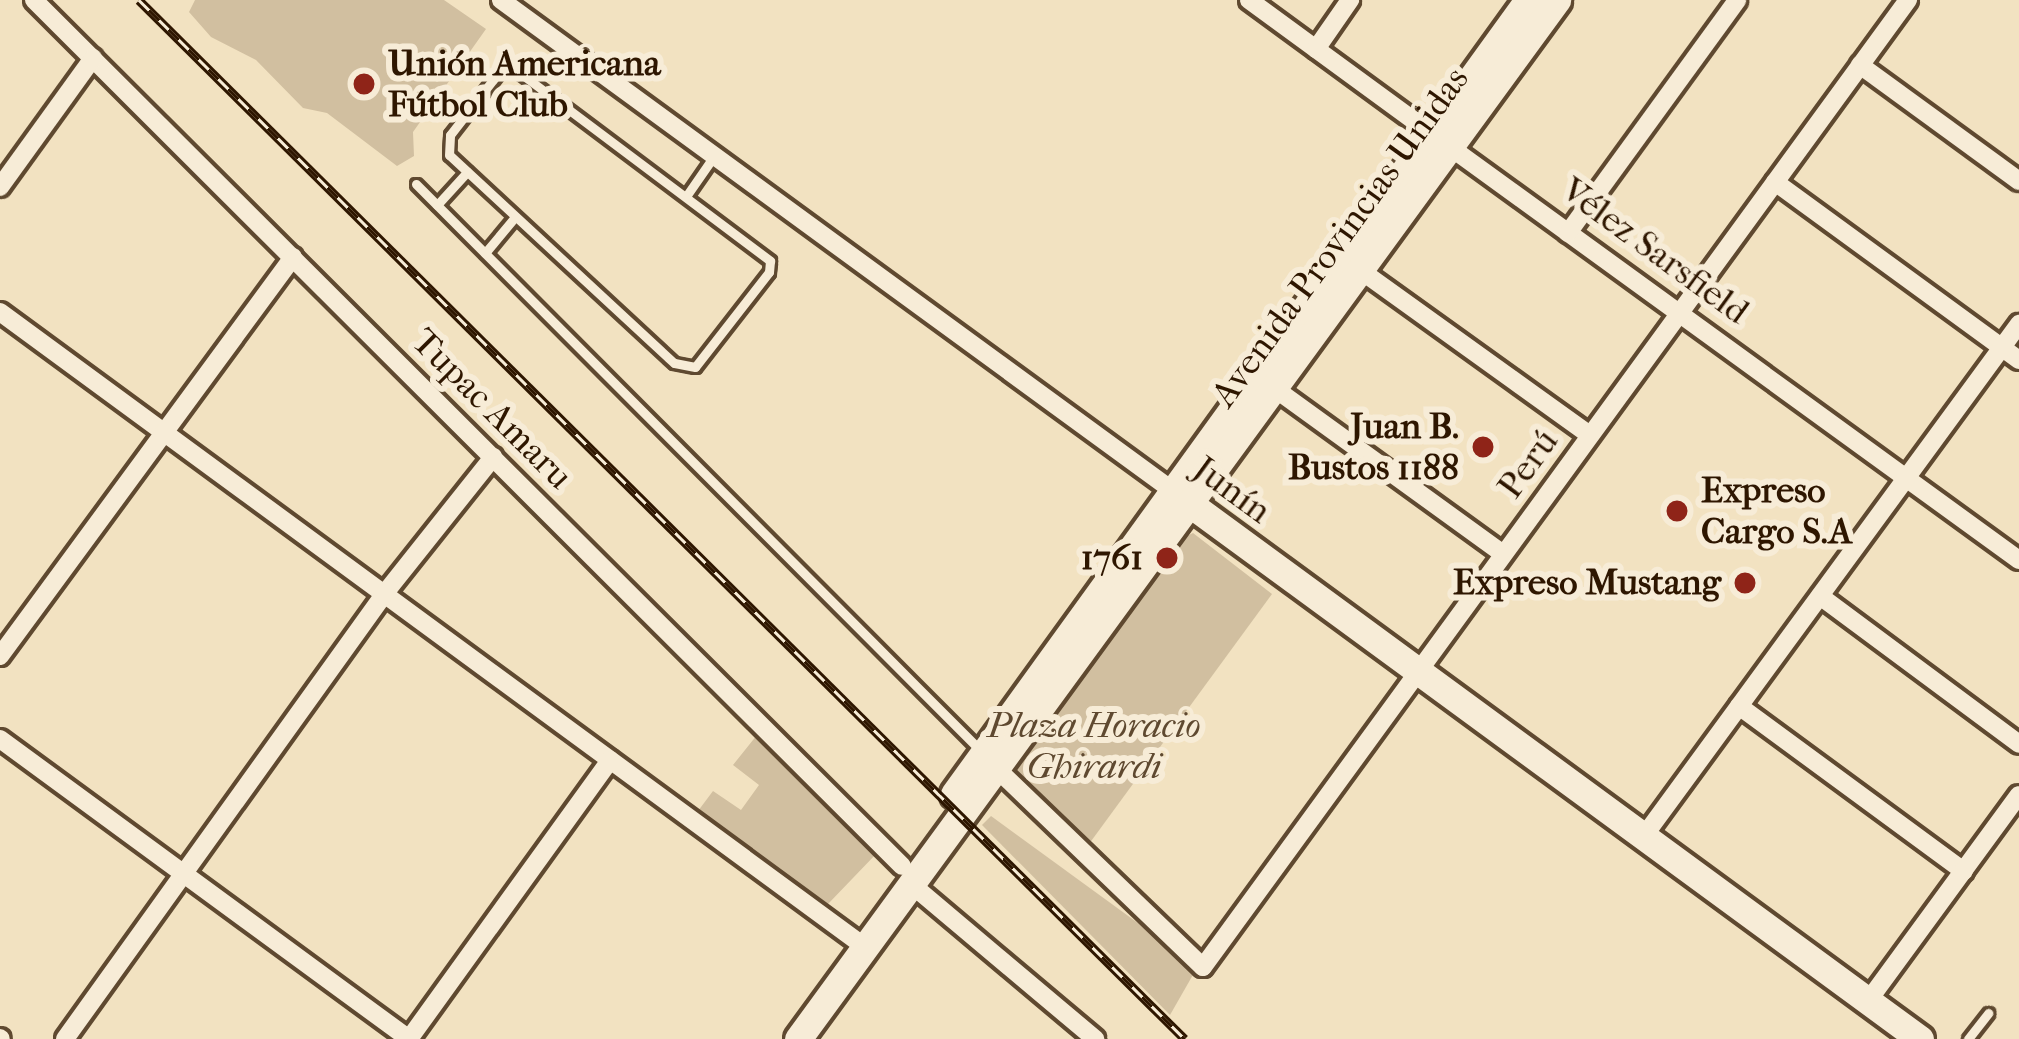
<!DOCTYPE html>
<meta charset="utf-8">
<style>
body{margin:0}
#map{position:relative;width:2019px;height:1039px;overflow:hidden;background:#f2e2c1;font-family:"IM FELL French Canon",serif}
div>[style]{position:absolute}
[style*='--x']{left:calc(var(--x)*1px);top:calc(var(--y)*1px);width:calc(var(--w)*1px);rotate:calc(var(--a)*1deg)}
.green>*{inset:0;background:#d1bfa0}
.roads{filter:drop-shadow(3px 0 #5f4930) drop-shadow(-3px 0 #5f4930) drop-shadow(0 3px #5f4930) drop-shadow(0 -3px #5f4930)}
.lane>*{height:9px;margin:-4.5px;padding:0 4.5px;transform-origin:4.5px;border-radius:4.5px;background:#f7ecd7}
.street>*{height:18px;margin:-9px;padding:0 9px;transform-origin:9px;border-radius:9px;background:#f7ecd7}
.secondary>*{height:27px;margin:-13.5px;padding:0 13.5px;transform-origin:13.5px;border-radius:13.5px;background:#f7ecd7}
.rail>*{height:9px;margin-top:-4.5px;transform-origin:0;background:repeating-linear-gradient(90deg,#f7ecd7 0 14px,#2e1600 0 28px);box-sizing:border-box;border-block:3px solid #2e1600}
.dots>*{width:33px;height:33px;translate:-50% -50%;box-sizing:border-box;border:6px solid #f7ecd7;border-radius:50%}
span{translate:-50% -50%;white-space:nowrap;text-align:center;line-height:1.15;-webkit-text-stroke:12px #f7ecd7;paint-order:stroke}
.poi-label{font-size:36px;color:#2e1600;font-weight:700}
.left{translate:0 -50%;text-align:left}
.right{translate:-100% -50%;text-align:right}
.street-label{font-size:36px;color:#2e1600}
.park-label{font-size:36px;color:#5f4930;font-style:italic}
</style>
<div id="map">
<div class="green">
<div style="clip-path:polygon(195px 0,444px 0,486px 29px,413px 132px,414px 156px,397px 166px,327px 113px,303px 108px,256px 60px,211px 37px,189px 12px)"></div>
<div style="clip-path:polygon(1193px 533px,1272px 594px,1089px 844px,1009px 767px,1176px 541px)"></div>
<div style="clip-path:polygon(761px 730px,877px 853px,828px 904px,698px 811px,713px 791px,741px 810px,759px 785px,733px 765px)"></div>
<div style="clip-path:polygon(991px 816px,1142px 926px,1194px 973px,1170px 1015px,982px 825px)"></div>
</div>
<div class="roads">
<div class="lane">
<div style="--x:503;--y:67;--w:13;--a:13"></div>
<div style="--x:516;--y:70;--w:318;--a:36.9"></div>
<div style="--x:770;--y:261;--w:11;--a:95"></div>
<div style="--x:769;--y:272;--w:120;--a:127.9"></div>
<div style="--x:695;--y:367;--w:21;--a:-169"></div>
<div style="--x:674;--y:363;--w:306;--a:-137.2"></div>
<div style="--x:449;--y:155;--w:20;--a:-87"></div>
<div style="--x:450;--y:135;--w:86;--a:-52.1"></div>
<div style="--x:416;--y:184;--w:798;--a:45.1"></div>
<div style="--x:687;--y:195;--w:47;--a:-55.3"></div>
<div style="--x:437;--y:205;--w:45;--a:-47.7"></div>
<div style="--x:485;--y:253;--w:47;--a:-50.2"></div>
<div style="--x:1968;--y:1039;--w:33;--a:-52"></div>
</div>
<div class="street">
<div style="--x:34;--y:0;--w:1226;--a:44.93"></div>
<div style="--x:501;--y:0;--w:832;--a:36.15"></div>
<div style="--x:1249;--y:0;--w:227;--a:36.2"></div>
<div style="--x:1316;--y:49;--w:60;--a:-55.2"></div>
<div style="--x:1860;--y:65;--w:197;--a:36.1"></div>
<div style="--x:1450;--y:147;--w:703;--a:35.97"></div>
<div style="--x:1775;--y:182;--w:302;--a:36.1"></div>
<div style="--x:0;--y:187;--w:159;--a:-54.2"></div>
<div style="--x:1568;--y:233;--w:288;--a:-54"></div>
<div style="--x:1360;--y:270;--w:283;--a:35.7"></div>
<div style="--x:0;--y:312;--w:1073;--a:36.28"></div>
<div style="--x:1274;--y:388;--w:283;--a:35.9"></div>
<div style="--x:1820;--y:596;--w:248;--a:36.6"></div>
<div style="--x:0;--y:656;--w:495;--a:-53.7"></div>
<div style="--x:1739;--y:706;--w:279;--a:36.3"></div>
<div style="--x:0;--y:739;--w:507;--a:36.26"></div>
<div style="--x:409;--y:1039;--w:344;--a:-54.2"></div>
<div style="--x:996;--y:768;--w:287;--a:43.9"></div>
<div style="--x:1203;--y:967;--w:1197;--a:-53.91"></div>
<div style="--x:1644;--y:836;--w:635;--a:-53.78"></div>
<div style="--x:911;--y:884;--w:241;--a:40.1"></div>
<div style="--x:1868;--y:1001;--w:255;--a:-53.8"></div>
<div style="--x:0;--y:1038;--w:1;--a:45"></div>
<div style="--x:65;--y:1039;--w:549;--a:-54.34"></div>
<div style="--x:385;--y:593;--w:174;--a:-51.5"></div>
</div>
<div class="secondary">
<div style="--x:1178;--y:495;--w:920;--a:36.25"></div>
<div style="--x:954;--y:794;--w:980;--a:-54.14"></div>
<div style="--x:798;--y:1039;--w:1287;--a:-53.85"></div>
</div>
</div>
<div class="rail">
<div style="--x:139;--y:0;--w:1474;--a:44.81"></div>
</div>
<div class="dots">
<div style="left:364px;top:84px;background:#8f2418"></div>
<div style="left:1483px;top:447px;background:#8f2418"></div>
<div style="left:1677px;top:511px;background:#8f2418"></div>
<div style="left:1167px;top:558px;background:#8f2418"></div>
<div style="left:1745px;top:583px;background:#8f2418"></div>
</div>
<div class="poi-label">
<span class="left" style="left:388px;top:84px">Unión Americana<br>Fútbol Club</span>
<span class="right" style="left:1459px;top:447px">Juan B.<br>Bustos 1188</span>
<span class="left" style="left:1701px;top:511px">Expreso<br>Cargo S.A</span>
<span class="right" style="left:1143px;top:558px">1761</span>
<span class="right" style="left:1721px;top:583px">Expreso Mustang</span>
</div>
<div class="street-label">
<span style="left:1340px;top:237px;rotate:-54deg">Avenida Provincias Unidas</span>
<span style="left:1655px;top:251px;rotate:36deg">Vélez Sarsfield</span>
<span style="left:492px;top:409px;rotate:45deg">Tupac Amaru</span>
<span style="left:1528px;top:464px;rotate:-54deg">Perú</span>
<span style="left:1232px;top:490px;rotate:36deg">Junín</span>
</div>
<div class="park-label">
<span style="left:1094px;top:746px">Plaza Horacio<br>Ghirardi</span>
</div>
</div>
